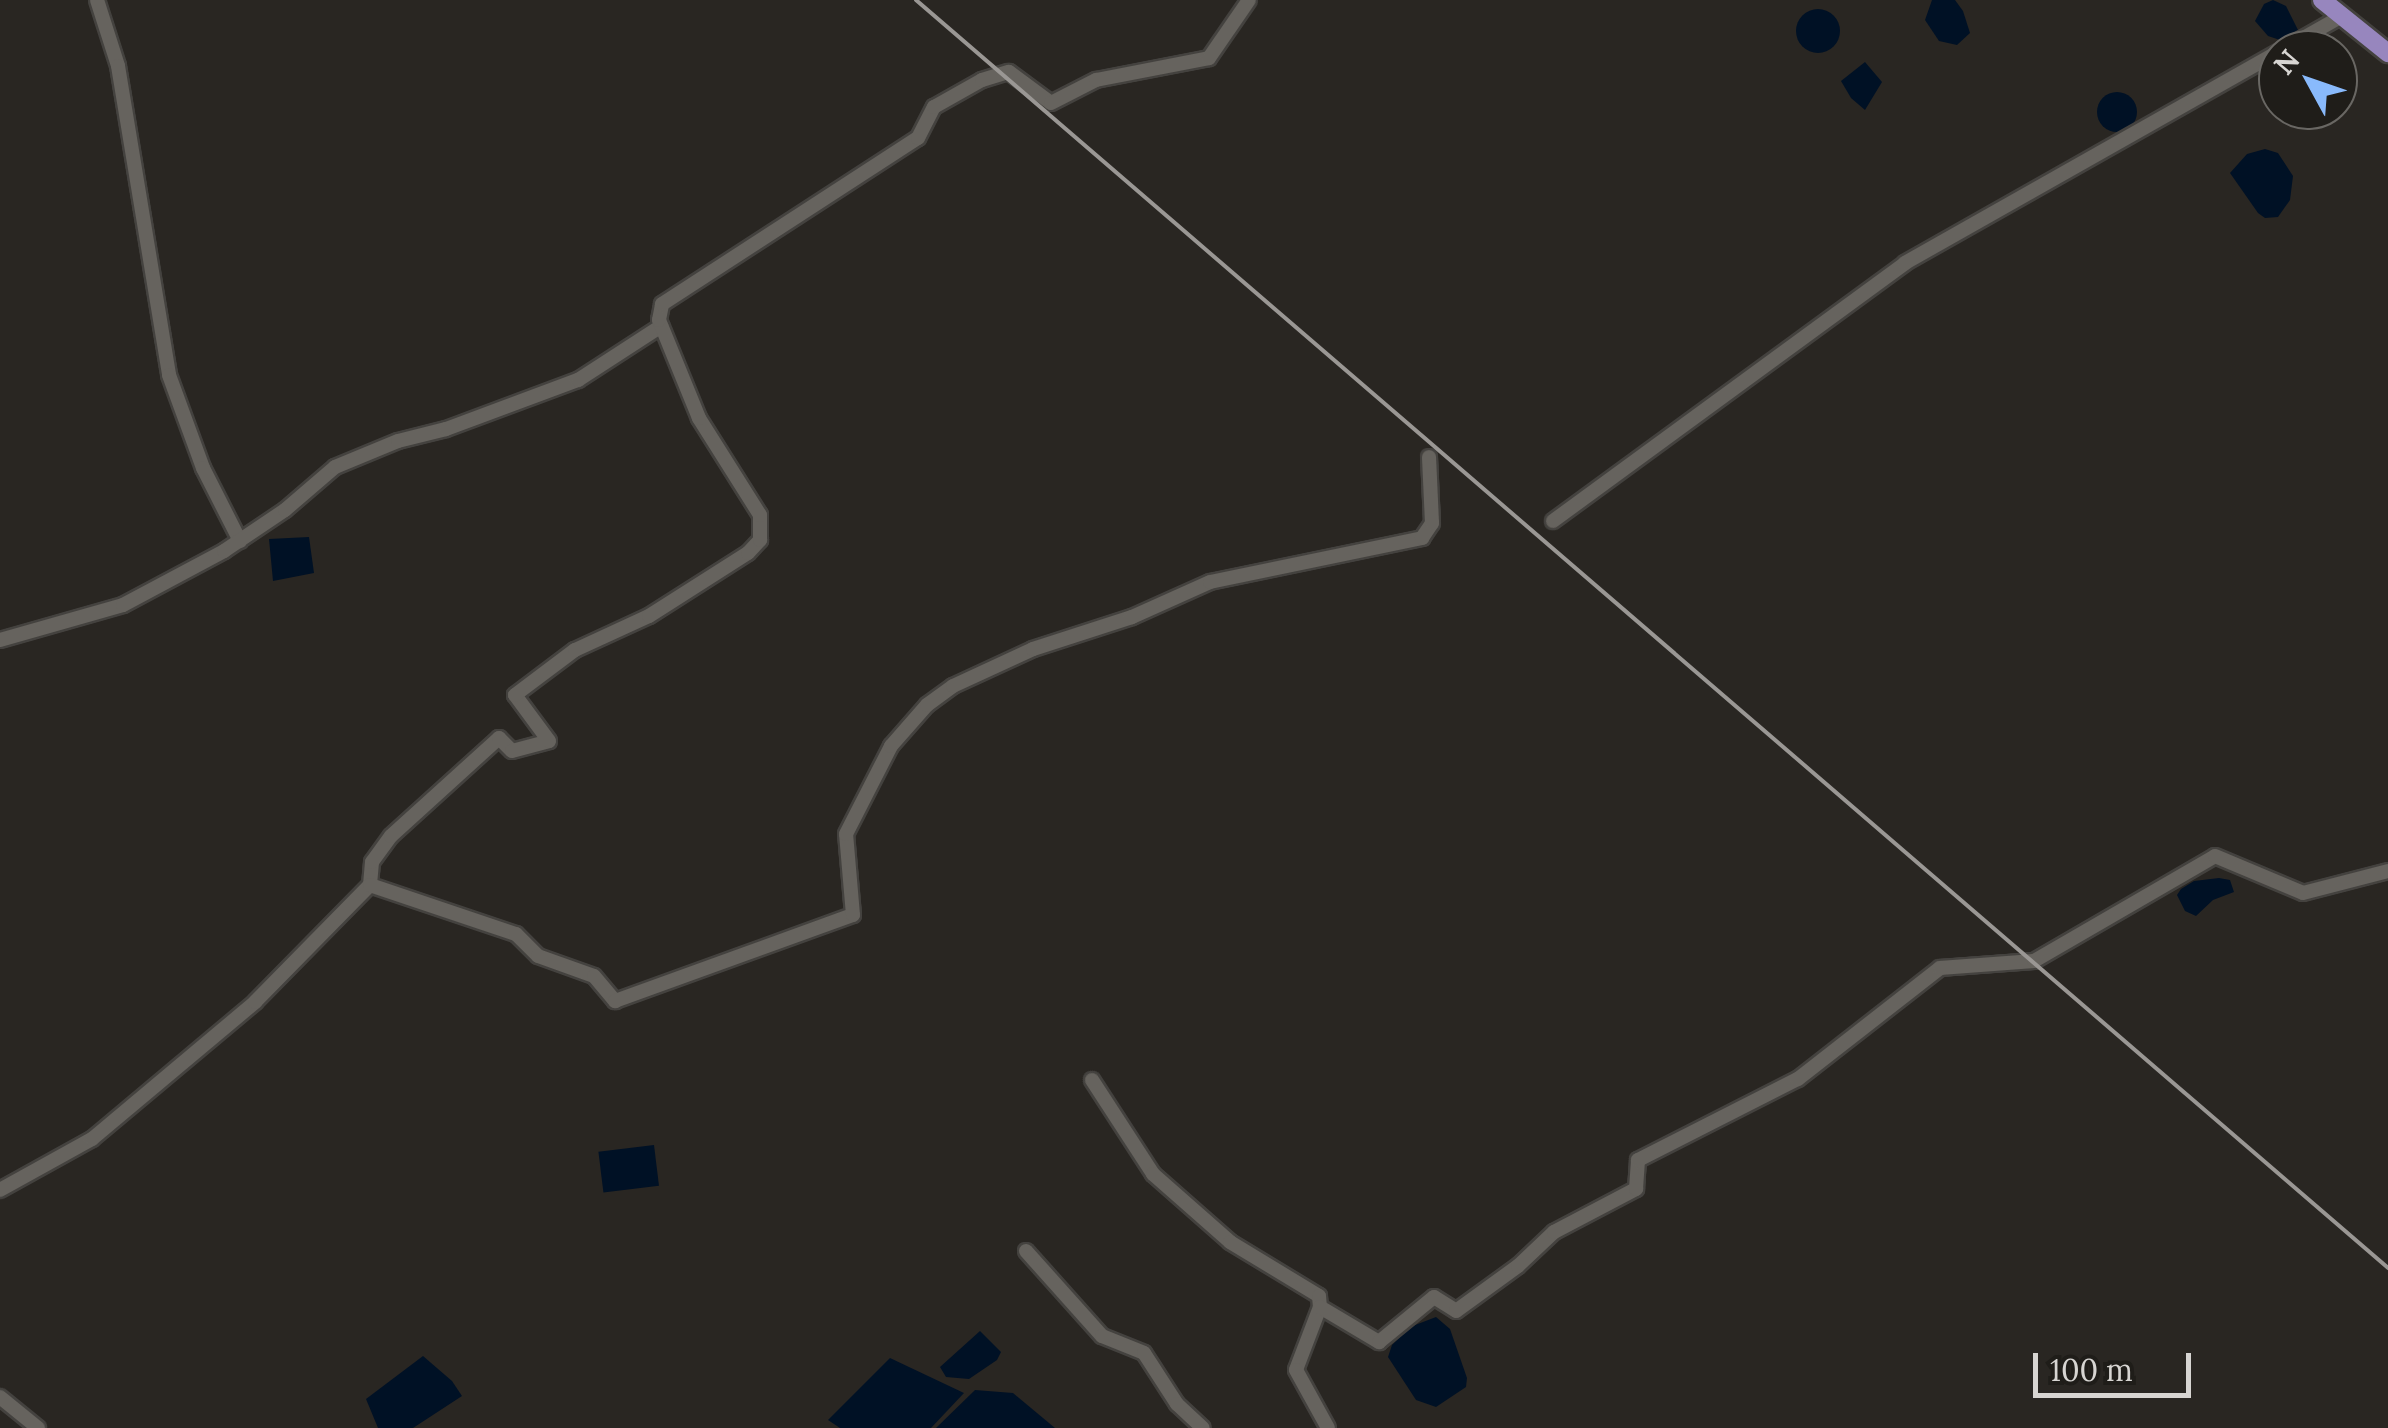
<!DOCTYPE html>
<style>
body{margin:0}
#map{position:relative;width:2388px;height:1428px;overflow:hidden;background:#292622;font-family:Lora,serif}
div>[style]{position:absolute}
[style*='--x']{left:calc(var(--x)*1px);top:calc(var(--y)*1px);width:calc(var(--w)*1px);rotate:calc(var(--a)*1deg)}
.water>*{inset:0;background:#001125;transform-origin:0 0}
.round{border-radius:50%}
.roads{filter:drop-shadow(2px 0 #44423f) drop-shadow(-2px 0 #44423f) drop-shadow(0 2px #44423f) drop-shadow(0 -2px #44423f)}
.minor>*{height:14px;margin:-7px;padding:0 7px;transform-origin:7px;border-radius:7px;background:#66635e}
.major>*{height:18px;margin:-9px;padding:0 9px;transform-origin:9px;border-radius:9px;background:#9786be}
.rail>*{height:4px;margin:-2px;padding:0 2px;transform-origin:2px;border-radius:2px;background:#9a9794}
span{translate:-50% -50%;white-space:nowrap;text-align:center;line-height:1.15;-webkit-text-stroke:9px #1f1d19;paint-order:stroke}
.north{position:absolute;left:2258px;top:30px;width:100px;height:100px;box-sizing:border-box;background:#1f1d19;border:2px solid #696763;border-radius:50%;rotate:310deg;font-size:28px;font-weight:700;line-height:40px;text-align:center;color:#d7d5d2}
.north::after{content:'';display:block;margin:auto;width:35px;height:45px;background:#89bafc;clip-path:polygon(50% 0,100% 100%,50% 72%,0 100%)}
.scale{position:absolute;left:2033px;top:1353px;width:158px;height:45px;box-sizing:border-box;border:5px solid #d7d5d2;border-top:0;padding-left:12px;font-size:30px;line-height:35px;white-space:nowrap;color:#d7d5d2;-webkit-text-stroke:8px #1f1d19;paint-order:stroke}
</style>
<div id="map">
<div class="water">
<div style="clip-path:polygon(1932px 0,1955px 0,1963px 11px,1970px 33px,1957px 45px,1939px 41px,1925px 20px)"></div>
<div style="clip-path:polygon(2273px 0,2286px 6px,2298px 30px,2283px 41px,2268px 36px,2255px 21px,2264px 4px)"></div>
<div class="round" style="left:1796px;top:9px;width:44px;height:44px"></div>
<div style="clip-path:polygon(1865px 62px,1882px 82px,1865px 110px,1851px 98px,1841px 81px)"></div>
<div class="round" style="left:2097px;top:92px;width:40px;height:40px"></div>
<div style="clip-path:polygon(2265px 149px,2278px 153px,2293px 176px,2290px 200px,2278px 217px,2265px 218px,2258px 213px,2230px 173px,2247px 154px)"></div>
<div style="clip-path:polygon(309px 537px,314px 573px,273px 581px,269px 539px)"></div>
<div style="clip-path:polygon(2219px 878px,2230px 880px,2234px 892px,2213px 900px,2196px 916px,2185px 911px,2177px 895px,2181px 889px,2194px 881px)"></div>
<div style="left:654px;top:1145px;width:41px;height:56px;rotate:83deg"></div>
<div style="clip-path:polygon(1436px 1317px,1450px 1329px,1467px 1378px,1466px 1387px,1436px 1407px,1416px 1400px,1388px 1357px,1392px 1345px,1410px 1327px)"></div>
<div style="clip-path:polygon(980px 1331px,1001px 1352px,997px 1360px,969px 1379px,946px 1377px,940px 1367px)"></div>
<div style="clip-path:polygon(423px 1356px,452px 1381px,462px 1396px,413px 1428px,378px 1428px,366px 1399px)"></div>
<div style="clip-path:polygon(890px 1358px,964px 1393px,931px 1428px,840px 1428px,828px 1420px)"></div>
<div style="clip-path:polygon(975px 1390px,1013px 1393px,1055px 1428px,936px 1428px)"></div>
</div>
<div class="roads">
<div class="minor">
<div style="--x:97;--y:0;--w:69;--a:72.3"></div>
<div style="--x:118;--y:66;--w:313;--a:80.6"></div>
<div style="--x:169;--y:375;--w:99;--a:69.9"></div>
<div style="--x:203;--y:468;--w:82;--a:63.1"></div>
<div style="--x:2282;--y:50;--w:69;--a:-29.5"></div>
<div style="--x:1553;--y:521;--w:436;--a:-36.2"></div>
<div style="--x:1905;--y:263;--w:429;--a:-29.5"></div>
<div style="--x:0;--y:640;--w:128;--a:-15.9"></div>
<div style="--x:123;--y:605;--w:115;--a:-28.1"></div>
<div style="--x:224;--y:551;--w:73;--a:-33.9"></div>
<div style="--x:285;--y:510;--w:66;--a:-40.7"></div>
<div style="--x:335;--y:467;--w:68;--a:-22.4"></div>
<div style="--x:398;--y:441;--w:49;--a:-14"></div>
<div style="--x:446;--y:429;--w:141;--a:-20.4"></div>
<div style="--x:578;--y:380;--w:99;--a:-33"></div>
<div style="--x:370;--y:885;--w:23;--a:-85"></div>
<div style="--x:372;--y:862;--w:32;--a:-54"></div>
<div style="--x:391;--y:836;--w:146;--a:-42.2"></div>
<div style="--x:499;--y:738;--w:18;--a:45"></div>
<div style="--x:512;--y:751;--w:38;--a:-15"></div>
<div style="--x:549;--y:741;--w:57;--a:-126.5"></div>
<div style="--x:515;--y:695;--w:75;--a:-36.9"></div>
<div style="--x:575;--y:650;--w:81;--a:-24.7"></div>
<div style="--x:649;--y:616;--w:117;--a:-32.5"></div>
<div style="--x:748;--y:553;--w:18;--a:-47"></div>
<div style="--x:760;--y:540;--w:25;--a:-90"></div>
<div style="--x:760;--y:515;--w:115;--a:-122.2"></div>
<div style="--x:699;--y:418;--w:106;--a:-112.2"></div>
<div style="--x:659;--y:320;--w:16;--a:-79"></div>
<div style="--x:662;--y:304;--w:305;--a:-33"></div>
<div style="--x:918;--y:138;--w:35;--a:-63"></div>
<div style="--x:934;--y:107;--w:55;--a:-29.4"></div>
<div style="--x:982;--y:80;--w:28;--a:-17"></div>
<div style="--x:1009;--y:72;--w:52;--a:36.4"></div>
<div style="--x:1051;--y:103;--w:51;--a:-27.1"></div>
<div style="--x:1096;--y:80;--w:115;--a:-11"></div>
<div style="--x:1209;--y:58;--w:70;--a:-55.4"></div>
<div style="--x:1092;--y:1080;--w:112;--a:57"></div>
<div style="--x:1153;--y:1174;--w:103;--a:41.4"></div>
<div style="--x:1230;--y:1242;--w:104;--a:31.2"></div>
<div style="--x:1319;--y:1296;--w:11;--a:85"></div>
<div style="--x:1320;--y:1307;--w:67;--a:110.9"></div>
<div style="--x:1296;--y:1370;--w:66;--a:61.1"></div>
<div style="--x:0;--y:1190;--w:105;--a:-29"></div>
<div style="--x:92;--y:1139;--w:213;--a:-40"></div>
<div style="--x:255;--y:1002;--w:164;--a:-45.5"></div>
<div style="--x:370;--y:885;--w:154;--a:18.6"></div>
<div style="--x:516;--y:934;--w:31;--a:45"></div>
<div style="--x:538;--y:956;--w:59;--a:19.7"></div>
<div style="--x:594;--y:976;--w:33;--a:50"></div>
<div style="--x:615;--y:1001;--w:253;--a:-19.9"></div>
<div style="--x:853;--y:915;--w:81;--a:-94.9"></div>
<div style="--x:846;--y:834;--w:99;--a:-62.9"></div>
<div style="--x:891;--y:746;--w:55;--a:-48.7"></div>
<div style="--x:927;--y:705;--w:32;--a:-36"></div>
<div style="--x:953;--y:686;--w:88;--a:-24.8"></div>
<div style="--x:1033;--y:649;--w:104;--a:-17.9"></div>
<div style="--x:1132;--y:617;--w:85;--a:-24.2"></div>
<div style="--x:1210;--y:582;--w:217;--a:-11.7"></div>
<div style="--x:1422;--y:538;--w:18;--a:-56"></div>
<div style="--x:1432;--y:523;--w:66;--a:-92.6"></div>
<div style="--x:1026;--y:1251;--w:114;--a:48.2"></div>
<div style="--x:1102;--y:1336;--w:45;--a:22"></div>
<div style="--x:1144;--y:1353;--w:61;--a:57.1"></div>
<div style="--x:1177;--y:1404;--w:35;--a:43"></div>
<div style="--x:1320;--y:1307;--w:69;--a:30.7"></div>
<div style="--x:1379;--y:1342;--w:71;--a:-39.3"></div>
<div style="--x:1434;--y:1297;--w:26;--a:32"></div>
<div style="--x:1456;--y:1311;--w:77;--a:-36"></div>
<div style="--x:1518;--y:1266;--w:50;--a:-43.4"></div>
<div style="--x:1554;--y:1232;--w:93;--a:-27.7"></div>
<div style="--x:1636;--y:1189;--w:29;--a:-86"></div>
<div style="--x:1638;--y:1160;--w:179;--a:-26.9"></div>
<div style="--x:1798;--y:1079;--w:180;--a:-38"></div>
<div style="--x:1940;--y:968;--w:94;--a:-4.3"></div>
<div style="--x:2034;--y:961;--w:209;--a:-30.1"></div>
<div style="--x:2215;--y:856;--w:95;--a:22.8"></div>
<div style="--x:2303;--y:893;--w:88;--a:-14.5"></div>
<div style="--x:0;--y:1397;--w:49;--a:39.2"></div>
</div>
<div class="major">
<div style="--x:2322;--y:0;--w:85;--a:38.8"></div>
</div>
</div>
<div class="rail">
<div style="--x:916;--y:0;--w:1943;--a:40.74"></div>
</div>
<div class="north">N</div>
<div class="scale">100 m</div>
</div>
